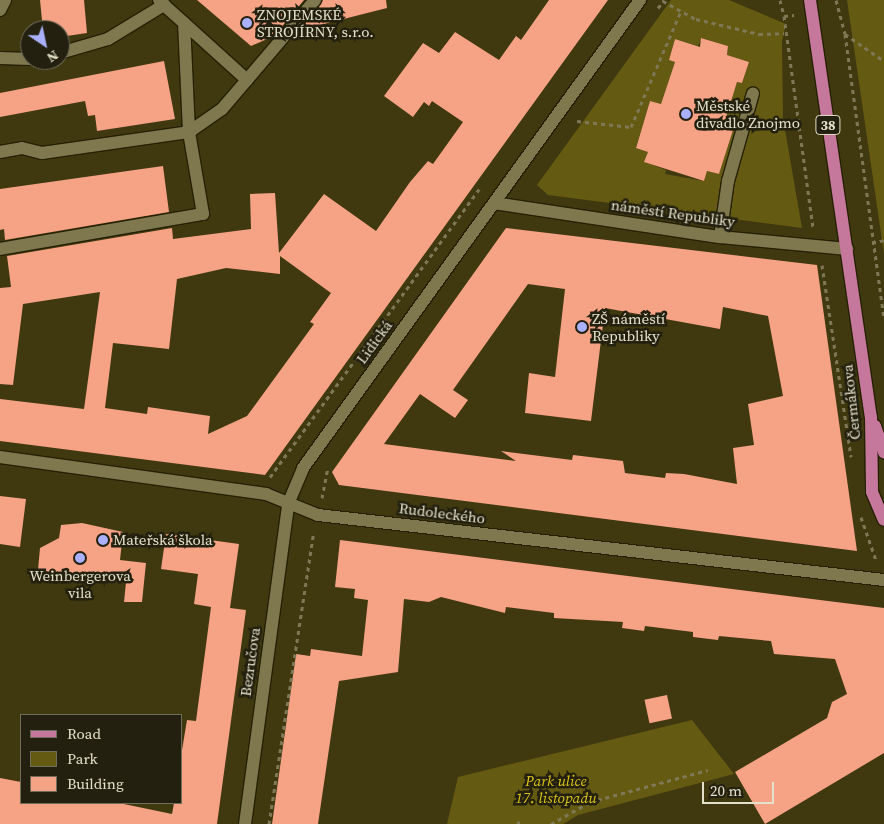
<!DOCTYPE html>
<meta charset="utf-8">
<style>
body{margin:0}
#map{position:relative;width:884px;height:824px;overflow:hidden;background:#403910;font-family:"Source Serif 4",serif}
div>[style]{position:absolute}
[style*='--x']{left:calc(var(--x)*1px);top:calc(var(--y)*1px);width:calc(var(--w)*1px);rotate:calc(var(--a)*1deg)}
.green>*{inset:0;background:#645a11}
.building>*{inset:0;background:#f6a285;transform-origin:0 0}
.path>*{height:3px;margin-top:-1.5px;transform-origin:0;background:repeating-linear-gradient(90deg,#7e7856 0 4px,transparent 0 8px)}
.roads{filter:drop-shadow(1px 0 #252002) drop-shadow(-1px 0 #252002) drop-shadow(0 1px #252002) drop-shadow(0 -1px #252002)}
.service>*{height:12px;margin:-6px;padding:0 6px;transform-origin:6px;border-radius:6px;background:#7f784f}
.minor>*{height:12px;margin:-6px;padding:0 6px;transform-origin:6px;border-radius:6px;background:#7f784f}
.primary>*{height:12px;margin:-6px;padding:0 6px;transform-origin:6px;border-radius:6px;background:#c5789b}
.dots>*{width:14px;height:14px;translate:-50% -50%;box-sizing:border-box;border:2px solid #23200f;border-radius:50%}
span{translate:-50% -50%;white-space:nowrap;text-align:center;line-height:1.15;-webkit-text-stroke:5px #23200f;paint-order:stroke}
.shield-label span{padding:1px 4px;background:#23200f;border:1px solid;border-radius:4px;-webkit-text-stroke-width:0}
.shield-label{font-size:14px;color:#e4e1ca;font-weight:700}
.poi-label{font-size:15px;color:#e4e1ca}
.left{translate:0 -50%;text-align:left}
.street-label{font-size:15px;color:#e4e1ca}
.park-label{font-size:15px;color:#dbc41a;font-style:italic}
.legend{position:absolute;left:20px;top:714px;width:162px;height:90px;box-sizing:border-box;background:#23200f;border:1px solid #706d5a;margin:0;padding:6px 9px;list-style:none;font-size:15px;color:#e4e1ca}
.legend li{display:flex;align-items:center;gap:10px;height:25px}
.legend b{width:25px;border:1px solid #706d5a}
.north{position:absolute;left:20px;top:20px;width:50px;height:50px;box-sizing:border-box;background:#23200f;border:1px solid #706d5a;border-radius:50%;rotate:146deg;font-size:14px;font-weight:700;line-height:20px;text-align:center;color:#e4e1ca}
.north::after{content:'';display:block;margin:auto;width:18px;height:22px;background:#aab0fb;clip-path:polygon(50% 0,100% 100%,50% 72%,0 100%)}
.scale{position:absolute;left:702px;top:782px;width:72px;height:22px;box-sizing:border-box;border:2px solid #e4e1ca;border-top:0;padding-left:6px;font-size:15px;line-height:18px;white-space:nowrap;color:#e4e1ca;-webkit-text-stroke:4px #23200f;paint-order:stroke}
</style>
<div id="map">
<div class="green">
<div style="clip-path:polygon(evenodd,671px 0,729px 0,786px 24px,782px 41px,783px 118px,802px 228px,548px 195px,537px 185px,671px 0,702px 38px,728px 46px,727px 55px,749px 62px,742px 83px,737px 82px,723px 124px,734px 127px,719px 174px,707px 171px,704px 181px,665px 174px,666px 170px,645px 162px,648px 152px,636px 147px,650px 101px,661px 104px,675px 62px,669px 60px,675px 39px,698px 46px,702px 38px)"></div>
<div style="clip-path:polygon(847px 0,884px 0,884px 254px)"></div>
<div style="clip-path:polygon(692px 720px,734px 774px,578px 815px,563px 824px,447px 824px,458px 777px)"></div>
</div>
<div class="building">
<div style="clip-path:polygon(40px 0,84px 0,87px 33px,60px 37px,60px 30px,43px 30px)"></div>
<div style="clip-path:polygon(197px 0,304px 0,274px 36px,251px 46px)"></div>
<div style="clip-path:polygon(323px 0,386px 0,387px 8px,300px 30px)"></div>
<div style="clip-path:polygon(evenodd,549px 0,608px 0,265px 475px,0 441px,0 399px,84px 409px,100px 292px,23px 304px,13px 385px,0 384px,0 288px,11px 287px,7px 256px,172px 228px,173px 239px,251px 229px,250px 194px,275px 193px,279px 253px,324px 194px,376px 231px,410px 182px,428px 161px,433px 164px,463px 122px,432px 101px,429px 106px,424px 102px,413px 117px,384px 96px,423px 43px,439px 53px,455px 32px,499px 60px,516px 36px,521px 40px,549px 0,280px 256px,331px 293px,310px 322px,314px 324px,247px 416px,208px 434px,210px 416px,148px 407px,147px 414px,105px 408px,113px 343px,169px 349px,177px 279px,226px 268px,280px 274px,280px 256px)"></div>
<div style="clip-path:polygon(701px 38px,728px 46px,727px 55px,749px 62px,742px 83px,737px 82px,724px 124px,734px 127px,719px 174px,707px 171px,704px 181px,644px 162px,648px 152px,636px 148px,650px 101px,661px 104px,675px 62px,669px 60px,675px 39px,700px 47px)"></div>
<div style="clip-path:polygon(164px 61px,175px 119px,97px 131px,95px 115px,88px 116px,85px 101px,0 117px,0 93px)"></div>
<div style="clip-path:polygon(163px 166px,169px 212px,5px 240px,4px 229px,0 230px,0 189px)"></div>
<div style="clip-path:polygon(evenodd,506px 228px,817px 265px,857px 551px,339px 485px,332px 472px,506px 228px,528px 284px,565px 289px,555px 377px,529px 373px,525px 413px,591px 421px,605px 308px,720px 329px,723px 307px,768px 316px,783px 396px,748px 404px,754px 445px,733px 448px,737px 484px,684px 474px,666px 473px,665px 478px,625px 473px,623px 461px,573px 455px,572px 460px,501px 451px,516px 461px,384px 444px,420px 394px,455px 418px,468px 400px,453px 390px,528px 284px)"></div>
<div style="clip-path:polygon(0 496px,26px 499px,20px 547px,0 544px)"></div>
<div style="clip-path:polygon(82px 523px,123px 532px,120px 560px,146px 563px,142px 602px,124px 602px,126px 582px,71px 574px,70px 582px,50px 579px,51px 572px,38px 570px,40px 548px,59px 538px,61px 525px)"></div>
<div style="clip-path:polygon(166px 534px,239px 544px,230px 608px,246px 610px,217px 824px,0 824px,0 778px,21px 782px,21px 803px,119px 803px,172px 814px,174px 803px,181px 803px,181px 756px,187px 720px,196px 721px,211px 607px,194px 604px,198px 574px,161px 569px)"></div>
<div style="clip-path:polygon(340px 540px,884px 608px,884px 753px,765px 824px,735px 772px,827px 718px,832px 702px,847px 694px,835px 659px,774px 654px,771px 641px,719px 636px,718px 640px,693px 637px,693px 632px,645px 626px,644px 631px,622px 628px,623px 622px,554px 618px,554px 613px,506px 607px,505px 613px,441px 597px,429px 602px,404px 599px,398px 672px,339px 681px,318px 824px,272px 824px,296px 654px,310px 656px,311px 649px,362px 656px,368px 600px,354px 598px,355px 589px,335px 587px)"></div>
<div style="left:667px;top:695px;width:24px;height:23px;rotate:78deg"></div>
</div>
<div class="path">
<div style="--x:780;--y:0;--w:16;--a:76"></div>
<div style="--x:784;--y:16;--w:10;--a:-6"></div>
<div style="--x:836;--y:0;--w:35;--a:75"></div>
<div style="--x:845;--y:34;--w:288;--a:82.2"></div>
<div style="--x:663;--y:1;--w:38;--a:29"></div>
<div style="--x:696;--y:19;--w:65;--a:13.4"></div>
<div style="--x:759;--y:34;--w:25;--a:-2"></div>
<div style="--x:658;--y:8;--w:10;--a:-53"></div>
<div style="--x:784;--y:16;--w:213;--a:82.2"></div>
<div style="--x:845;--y:34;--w:47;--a:34.7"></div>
<div style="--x:577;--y:121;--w:54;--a:6.3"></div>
<div style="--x:631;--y:127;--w:124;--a:-66.7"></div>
<div style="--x:872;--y:243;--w:12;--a:-14"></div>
<div style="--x:822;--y:265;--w:194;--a:81.4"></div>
<div style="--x:270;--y:477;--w:356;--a:-54"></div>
<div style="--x:322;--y:498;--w:31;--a:-79"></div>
<div style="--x:861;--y:517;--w:46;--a:70.8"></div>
<div style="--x:269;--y:824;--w:296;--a:-81.3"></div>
<div style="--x:518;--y:824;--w:3;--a:-72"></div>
<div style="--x:551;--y:824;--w:45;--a:-29.4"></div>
<div style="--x:590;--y:802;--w:122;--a:-15.2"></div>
</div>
<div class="roads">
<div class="service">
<div style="--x:0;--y:10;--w:11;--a:-63"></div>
<div style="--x:184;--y:23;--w:85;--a:42.1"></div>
<div style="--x:60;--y:53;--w:50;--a:-16.3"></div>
<div style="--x:108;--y:39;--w:66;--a:-31.3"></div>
<div style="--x:164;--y:5;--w:7;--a:-135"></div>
<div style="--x:0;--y:58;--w:30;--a:2"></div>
<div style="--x:0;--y:152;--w:22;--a:-10"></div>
<div style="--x:22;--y:148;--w:21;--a:14"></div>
<div style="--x:42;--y:153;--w:148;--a:-8.1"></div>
<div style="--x:189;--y:132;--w:40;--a:-34.9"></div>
<div style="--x:222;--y:109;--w:143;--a:-49.5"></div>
<div style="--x:720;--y:237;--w:57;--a:-81.9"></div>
<div style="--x:728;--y:181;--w:91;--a:-74.1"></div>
<div style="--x:0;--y:249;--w:206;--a:-9.8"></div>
<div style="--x:203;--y:214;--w:83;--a:-99.7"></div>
<div style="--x:189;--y:132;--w:109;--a:-92.6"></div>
<div style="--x:184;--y:23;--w:27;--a:-138"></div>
</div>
<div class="minor">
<div style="--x:494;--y:203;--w:229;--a:8.6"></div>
<div style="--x:720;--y:237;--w:128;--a:5.4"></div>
<div style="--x:0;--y:457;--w:269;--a:7.9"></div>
<div style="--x:266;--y:494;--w:56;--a:22"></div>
<div style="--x:318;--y:515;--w:570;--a:6.55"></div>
<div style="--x:245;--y:824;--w:323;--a:-82.3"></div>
<div style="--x:288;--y:504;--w:39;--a:-67"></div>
<div style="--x:303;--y:468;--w:577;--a:-54.24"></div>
</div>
<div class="primary">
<div style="--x:810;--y:0;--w:421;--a:81.7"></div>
<div style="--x:871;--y:417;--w:75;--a:89.2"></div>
<div style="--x:872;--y:492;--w:30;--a:67"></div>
<div style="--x:875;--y:426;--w:28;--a:71"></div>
</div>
</div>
<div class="dots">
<div style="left:247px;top:23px;background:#aab0fb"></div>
<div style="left:686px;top:114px;background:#aab0fb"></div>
<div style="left:582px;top:327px;background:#aab0fb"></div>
<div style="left:103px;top:540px;background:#aab0fb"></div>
<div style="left:80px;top:558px;background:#aab0fb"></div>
</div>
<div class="shield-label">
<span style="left:828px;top:125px">38</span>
</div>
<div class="poi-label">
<span class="left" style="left:257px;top:23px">ZNOJEMSKÉ<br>STROJÍRNY, s.r.o.</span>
<span class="left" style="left:696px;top:114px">Městské<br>divadlo Znojmo</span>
<span class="left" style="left:592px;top:327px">ZŠ náměstí<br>Republiky</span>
<span class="left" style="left:113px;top:540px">Mateřská škola</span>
<span style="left:80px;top:584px">Weinbergerova<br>vila</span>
</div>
<div class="street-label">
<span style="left:673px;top:213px;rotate:8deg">náměstí Republiky</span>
<span style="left:374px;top:342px;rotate:-54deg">Lidická</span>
<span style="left:851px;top:402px;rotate:-96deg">Čermákova</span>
<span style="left:442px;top:513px;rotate:7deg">Rudoleckého</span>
<span style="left:250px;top:662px;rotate:-82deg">Bezručova</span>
</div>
<div class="park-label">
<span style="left:556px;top:789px">Park ulice<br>17. listopadu</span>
</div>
<ul class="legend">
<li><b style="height:6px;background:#c5789b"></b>Road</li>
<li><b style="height:14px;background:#645a11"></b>Park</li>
<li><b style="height:14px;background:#f6a285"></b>Building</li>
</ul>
<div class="north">N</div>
<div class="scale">20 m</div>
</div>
